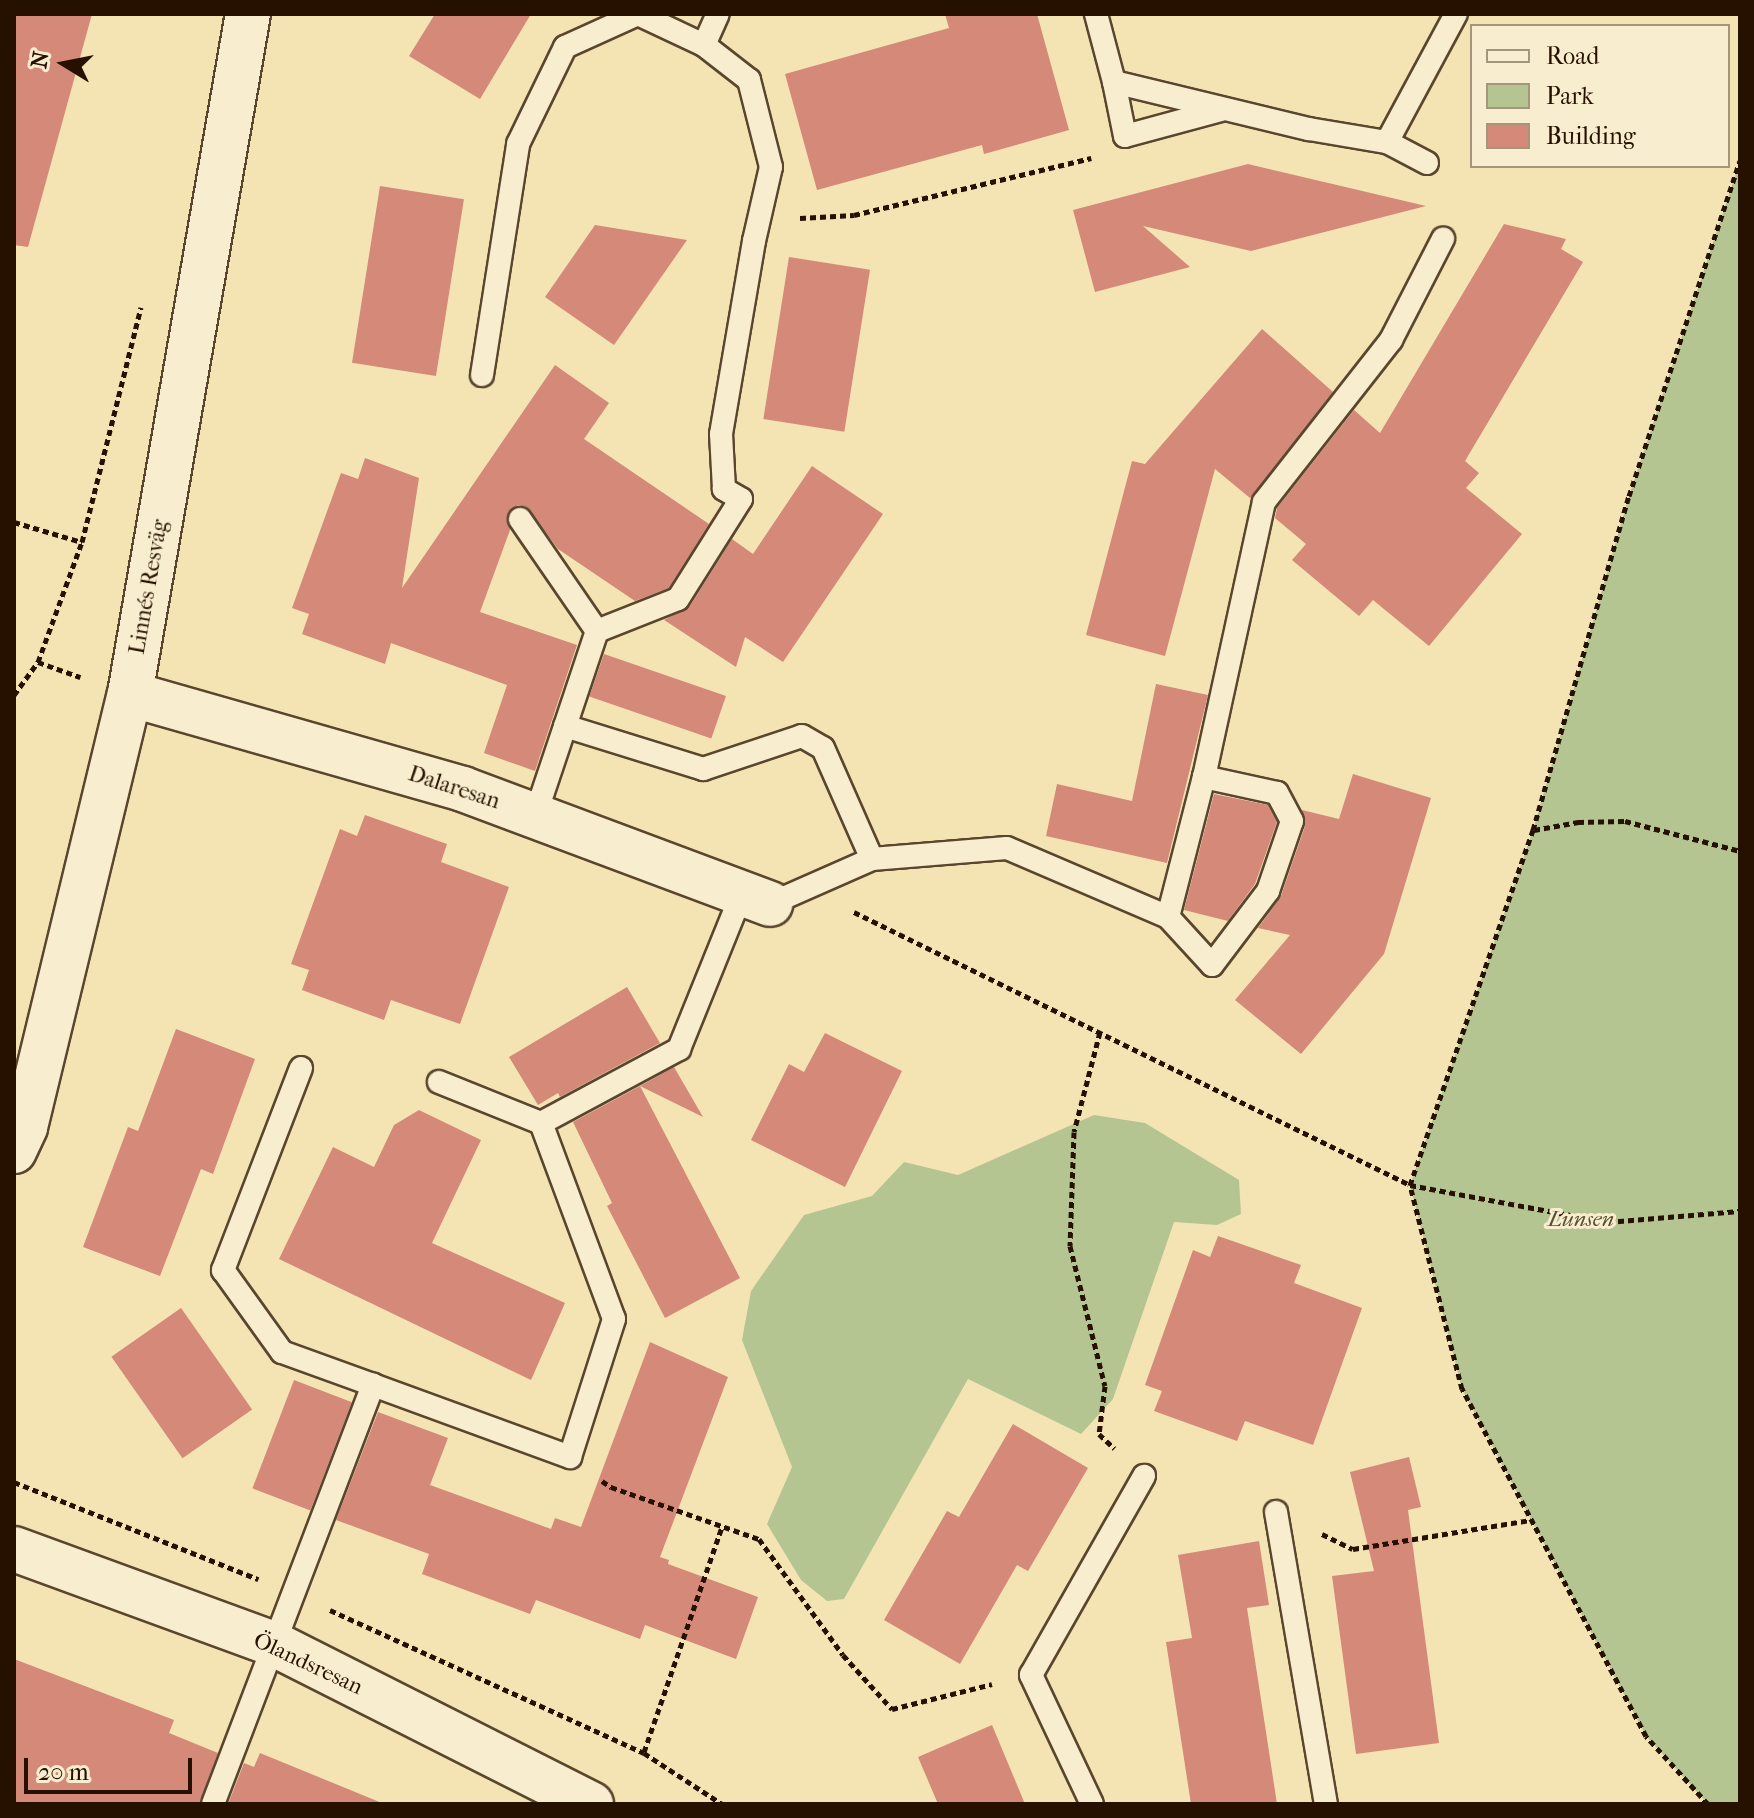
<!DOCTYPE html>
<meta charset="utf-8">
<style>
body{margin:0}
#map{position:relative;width:1754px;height:1818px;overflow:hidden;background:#f4e4b3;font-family:"IM FELL French Canon",serif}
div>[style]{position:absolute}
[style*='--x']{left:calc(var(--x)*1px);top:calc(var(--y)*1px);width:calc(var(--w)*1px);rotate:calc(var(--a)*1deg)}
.green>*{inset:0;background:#b5c591}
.building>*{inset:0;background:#d48979;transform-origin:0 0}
.path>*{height:5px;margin-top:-2.5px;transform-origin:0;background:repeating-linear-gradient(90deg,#261101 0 6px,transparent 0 10px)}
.roads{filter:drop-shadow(2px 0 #5a462e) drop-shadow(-2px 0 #5a462e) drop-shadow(0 2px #5a462e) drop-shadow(0 -2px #5a462e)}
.lane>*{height:22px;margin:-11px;padding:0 11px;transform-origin:11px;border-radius:11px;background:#f8edce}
.street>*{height:44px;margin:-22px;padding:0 22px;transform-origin:22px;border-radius:22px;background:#f8edce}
span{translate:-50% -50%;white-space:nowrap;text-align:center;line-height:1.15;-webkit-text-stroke:6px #f8edce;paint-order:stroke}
.street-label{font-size:22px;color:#261101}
.park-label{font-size:22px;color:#585033;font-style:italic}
.frame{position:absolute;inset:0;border:16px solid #261101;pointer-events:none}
.legend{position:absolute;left:1470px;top:24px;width:260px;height:144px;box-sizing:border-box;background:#f8edce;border:2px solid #a4957c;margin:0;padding:10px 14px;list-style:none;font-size:24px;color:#261101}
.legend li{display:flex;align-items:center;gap:16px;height:40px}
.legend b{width:40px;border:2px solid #a4957c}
.north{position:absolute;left:24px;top:24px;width:80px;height:80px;-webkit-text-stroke:6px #f8edce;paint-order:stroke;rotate:280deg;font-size:22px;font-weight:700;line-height:32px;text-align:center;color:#261101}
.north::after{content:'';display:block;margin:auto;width:28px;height:36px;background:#261101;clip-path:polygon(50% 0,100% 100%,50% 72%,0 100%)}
.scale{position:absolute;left:24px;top:1758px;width:168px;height:36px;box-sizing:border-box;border:4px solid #261101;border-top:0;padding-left:10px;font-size:24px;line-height:28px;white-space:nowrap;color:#261101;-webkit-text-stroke:6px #f8edce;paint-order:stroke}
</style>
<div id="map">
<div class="green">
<div style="clip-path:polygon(1740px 161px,1740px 1804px,1708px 1804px,1646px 1736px,1462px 1389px,1410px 1185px,1533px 830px,1629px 496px)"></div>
<div style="clip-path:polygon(1094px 1115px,1145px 1123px,1239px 1180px,1241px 1214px,1217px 1225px,1174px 1222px,1113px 1399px,1081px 1434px,968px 1379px,844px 1599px,827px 1601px,801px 1580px,767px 1524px,792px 1467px,742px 1340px,751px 1291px,804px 1215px,872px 1196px,904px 1162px,958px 1175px)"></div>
</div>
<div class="building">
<div style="clip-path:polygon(14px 14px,92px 14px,28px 247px,14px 245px)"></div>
<div style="clip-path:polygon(435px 14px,531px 14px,480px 99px,409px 56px)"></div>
<div style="clip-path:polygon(945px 14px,1037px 14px,1069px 130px,984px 154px,982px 145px,817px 190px,785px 74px,949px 28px)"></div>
<div style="clip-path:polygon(1248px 164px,1426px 206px,1251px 251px,1143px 226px,1190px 267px,1095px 292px,1073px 210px)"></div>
<div style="left:380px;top:186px;width:85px;height:179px;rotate:9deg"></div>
<div style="clip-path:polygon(1504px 224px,1566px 239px,1561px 249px,1583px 262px,1465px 461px,1479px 473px,1466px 488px,1522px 534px,1429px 646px,1373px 600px,1359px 616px,1292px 560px,1306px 544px,1275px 518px,1277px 508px,1354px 410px,1380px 433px)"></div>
<div style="clip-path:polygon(595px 225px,687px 240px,614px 345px,545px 297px)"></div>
<div style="left:789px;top:257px;width:82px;height:164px;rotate:9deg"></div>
<div style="clip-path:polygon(1262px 329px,1333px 392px,1250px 498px,1215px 469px,1165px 656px,1086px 635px,1132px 461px,1145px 464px)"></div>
<div style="clip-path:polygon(555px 365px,609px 403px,584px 439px,709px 524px,669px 588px,635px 601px,558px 549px,527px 507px,518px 505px,508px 512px,510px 530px,480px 612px,577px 645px,535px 771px,484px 753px,507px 685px,391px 643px,385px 664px,302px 634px,309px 614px,292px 608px,341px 473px,358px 479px,365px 458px,419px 478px,402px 588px)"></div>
<div style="clip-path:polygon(812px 466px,883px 514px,783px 662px,745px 637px,736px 667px,664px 620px,690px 606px,732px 539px,753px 554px)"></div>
<div style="left:604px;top:654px;width:129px;height:45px;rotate:19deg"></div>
<div style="clip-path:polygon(1156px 684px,1208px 695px,1167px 863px,1046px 836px,1057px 784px,1132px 801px)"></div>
<div style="clip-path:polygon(1353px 774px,1431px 798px,1384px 954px,1301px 1054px,1235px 1000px,1290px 935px,1258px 928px,1281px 896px,1305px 826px,1302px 810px,1339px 819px)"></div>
<div style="clip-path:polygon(1214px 794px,1268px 805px,1277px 822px,1255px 884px,1228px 921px,1184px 910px)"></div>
<div style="clip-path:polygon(365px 815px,447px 844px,441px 862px,509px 887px,460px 1024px,391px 1000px,384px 1020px,302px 990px,309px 970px,291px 964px,340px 829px,357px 836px)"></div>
<div style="clip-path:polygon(627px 987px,660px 1043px,560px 1097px,558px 1093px,538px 1105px,509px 1057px)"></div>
<div style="clip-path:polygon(176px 1029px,255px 1059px,213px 1174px,201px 1169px,160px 1276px,83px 1247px,128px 1127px,138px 1131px)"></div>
<div style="clip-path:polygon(825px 1033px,902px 1071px,845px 1187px,751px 1140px,789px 1064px,804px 1072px)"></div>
<div style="clip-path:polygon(674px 1067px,703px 1117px,640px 1086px)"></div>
<div style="clip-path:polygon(640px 1086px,740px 1278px,665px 1318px,607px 1206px,612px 1203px,573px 1122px)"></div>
<div style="clip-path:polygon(419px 1110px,481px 1140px,432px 1243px,565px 1303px,531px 1380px,279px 1259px,333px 1147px,374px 1167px,394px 1125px)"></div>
<div style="clip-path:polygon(1218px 1236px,1301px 1265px,1294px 1283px,1362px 1308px,1313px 1445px,1245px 1421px,1237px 1441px,1154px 1411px,1162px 1391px,1145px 1385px,1193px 1250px,1210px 1257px)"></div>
<div style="left:181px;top:1308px;width:124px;height:85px;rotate:55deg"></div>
<div style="clip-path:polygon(650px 1342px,728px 1377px,660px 1557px,669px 1560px,668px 1564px,758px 1597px,736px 1659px,645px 1625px,640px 1639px,536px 1600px,530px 1614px,422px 1574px,429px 1554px,336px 1520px,378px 1412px,448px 1438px,430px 1485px,551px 1529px,555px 1518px,581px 1527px)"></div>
<div style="left:294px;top:1380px;width:62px;height:116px;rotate:21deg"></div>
<div style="clip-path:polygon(1013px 1424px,1088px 1468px,1028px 1571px,1017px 1565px,960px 1664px,884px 1620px,947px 1511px,959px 1517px)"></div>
<div style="clip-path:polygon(1409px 1457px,1421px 1507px,1408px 1510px,1439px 1743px,1356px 1754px,1332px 1576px,1374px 1571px,1350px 1472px)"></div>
<div style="clip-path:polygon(1259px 1541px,1269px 1605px,1247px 1608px,1277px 1804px,1191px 1804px,1166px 1642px,1192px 1638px,1178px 1555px)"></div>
<div style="clip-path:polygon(14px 1659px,174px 1720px,169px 1733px,218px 1753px,199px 1804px,14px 1804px)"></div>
<div style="clip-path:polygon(992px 1725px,1025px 1804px,938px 1804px,918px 1757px)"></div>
<div style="clip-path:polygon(260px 1753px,382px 1803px,382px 1804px,228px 1804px,244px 1763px,254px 1767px)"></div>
</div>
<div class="path">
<div style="--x:800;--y:218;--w:54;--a:-3.2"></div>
<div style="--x:854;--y:215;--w:244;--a:-13.5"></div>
<div style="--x:14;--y:522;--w:71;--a:16.4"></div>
<div style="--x:38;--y:662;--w:45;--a:19.7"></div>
<div style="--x:14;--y:695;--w:41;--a:-54"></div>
<div style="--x:38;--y:662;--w:128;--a:-69.9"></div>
<div style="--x:82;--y:542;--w:242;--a:-75.9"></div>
<div style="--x:1534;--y:830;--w:45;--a:-10.3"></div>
<div style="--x:1578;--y:822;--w:47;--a:-1.2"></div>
<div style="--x:1625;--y:821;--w:119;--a:14.6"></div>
<div style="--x:854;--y:912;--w:619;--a:26.15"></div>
<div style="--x:1410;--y:1185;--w:201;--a:10.6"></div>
<div style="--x:1608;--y:1222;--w:132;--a:-4.8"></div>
<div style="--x:1100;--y:1032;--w:103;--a:104.6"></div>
<div style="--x:1074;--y:1132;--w:114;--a:92"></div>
<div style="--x:1070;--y:1246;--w:144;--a:76"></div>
<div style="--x:1105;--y:1386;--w:48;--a:97.1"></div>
<div style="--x:1099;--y:1434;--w:21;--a:43"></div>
<div style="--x:602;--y:1481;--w:11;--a:34"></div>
<div style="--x:611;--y:1487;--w:157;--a:19.4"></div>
<div style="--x:759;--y:1539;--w:143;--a:54.1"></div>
<div style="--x:843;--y:1655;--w:73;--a:47.8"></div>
<div style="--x:892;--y:1709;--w:103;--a:-14"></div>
<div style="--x:14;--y:1482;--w:263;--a:21.7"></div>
<div style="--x:1322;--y:1534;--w:34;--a:26"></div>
<div style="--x:1353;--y:1549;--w:180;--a:-9.3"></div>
<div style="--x:330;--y:1610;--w:345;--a:24.5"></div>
<div style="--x:644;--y:1753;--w:93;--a:33.2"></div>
<div style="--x:644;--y:1752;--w:238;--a:-70.9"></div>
<div style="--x:1708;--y:1804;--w:92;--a:-132.4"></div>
<div style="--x:1646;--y:1736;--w:393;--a:-117.9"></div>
<div style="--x:1462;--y:1389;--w:211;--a:-104.3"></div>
<div style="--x:1410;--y:1185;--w:376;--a:-70.9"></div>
<div style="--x:1533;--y:830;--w:348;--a:-74"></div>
<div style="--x:1629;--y:496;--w:353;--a:-71.7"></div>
</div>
<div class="roads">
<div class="lane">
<div style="--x:1096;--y:14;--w:70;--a:75.2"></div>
<div style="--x:1114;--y:82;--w:201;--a:13.6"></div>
<div style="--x:1309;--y:129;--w:79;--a:9.5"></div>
<div style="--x:1114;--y:82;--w:55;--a:78.5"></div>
<div style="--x:1125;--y:136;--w:99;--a:-15.2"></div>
<div style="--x:1427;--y:163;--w:45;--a:-152.3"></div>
<div style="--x:1387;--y:142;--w:145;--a:-61.7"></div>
<div style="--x:482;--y:375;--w:234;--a:-81.1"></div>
<div style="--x:518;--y:144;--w:108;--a:-64.1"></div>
<div style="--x:565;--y:47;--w:80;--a:-24.3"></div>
<div style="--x:638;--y:14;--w:73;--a:25.2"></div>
<div style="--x:704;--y:45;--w:34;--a:-66"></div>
<div style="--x:520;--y:519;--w:136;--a:55.5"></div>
<div style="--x:565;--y:726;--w:145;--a:17.3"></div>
<div style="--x:703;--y:769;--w:104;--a:-18.4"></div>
<div style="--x:802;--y:736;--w:24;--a:30"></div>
<div style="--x:823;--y:748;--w:121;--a:66.2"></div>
<div style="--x:535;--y:816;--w:195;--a:-71.5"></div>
<div style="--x:597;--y:631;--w:87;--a:-21.6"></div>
<div style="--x:678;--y:599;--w:118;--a:-57.8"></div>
<div style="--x:741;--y:499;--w:20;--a:-150"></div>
<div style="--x:724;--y:489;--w:55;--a:-93.1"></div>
<div style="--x:721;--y:434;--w:196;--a:-80.3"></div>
<div style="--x:754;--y:241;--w:76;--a:-77.1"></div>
<div style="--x:771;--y:167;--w:90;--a:-104.2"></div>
<div style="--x:749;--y:80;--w:57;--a:-142.1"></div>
<div style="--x:770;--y:904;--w:111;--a:-23.8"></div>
<div style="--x:872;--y:859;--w:135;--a:-4.7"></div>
<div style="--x:1007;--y:848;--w:175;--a:23.2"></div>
<div style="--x:1168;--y:917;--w:145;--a:-75.6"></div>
<div style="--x:1204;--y:777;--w:281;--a:-77.7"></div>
<div style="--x:1264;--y:502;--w:206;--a:-51.9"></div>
<div style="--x:1391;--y:340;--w:114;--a:-62.8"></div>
<div style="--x:1168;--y:917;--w:65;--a:47.5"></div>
<div style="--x:1212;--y:965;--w:93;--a:-52.9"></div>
<div style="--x:1268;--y:891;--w:74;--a:-71.1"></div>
<div style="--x:1292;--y:821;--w:32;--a:-118"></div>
<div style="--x:1277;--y:793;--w:75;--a:-167.6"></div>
<div style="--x:301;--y:1068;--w:217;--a:111.1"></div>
<div style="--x:223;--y:1270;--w:101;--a:54.3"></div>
<div style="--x:282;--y:1352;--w:97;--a:19.9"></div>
<div style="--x:541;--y:1123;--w:157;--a:-28.2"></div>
<div style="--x:679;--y:1049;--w:168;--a:-68"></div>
<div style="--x:1276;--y:1512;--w:296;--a:80.3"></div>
<div style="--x:213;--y:1804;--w:449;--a:-69.1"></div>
<div style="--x:373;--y:1385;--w:210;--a:20.1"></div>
<div style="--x:570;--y:1457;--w:145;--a:-72.3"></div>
<div style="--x:614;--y:1319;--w:209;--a:-110.4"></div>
<div style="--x:541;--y:1123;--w:110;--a:-158.1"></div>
<div style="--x:1092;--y:1804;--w:143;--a:-115.3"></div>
<div style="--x:1031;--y:1675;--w:229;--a:-60.4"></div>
</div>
<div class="street">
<div style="--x:130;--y:694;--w:346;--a:15.9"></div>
<div style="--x:463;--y:789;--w:328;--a:20.5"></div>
<div style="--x:14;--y:1151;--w:26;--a:-65"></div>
<div style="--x:25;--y:1127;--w:446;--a:-76.4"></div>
<div style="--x:130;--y:694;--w:690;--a:-80.16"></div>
<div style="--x:14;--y:1549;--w:279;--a:20.1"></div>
<div style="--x:276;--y:1645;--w:353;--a:26.8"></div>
</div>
</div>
<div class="street-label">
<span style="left:149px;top:587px;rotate:-80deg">Linnés Resväg</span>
<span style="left:454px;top:788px;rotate:18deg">Dalaresan</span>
<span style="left:308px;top:1664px;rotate:25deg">Ölandsresan</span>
</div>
<div class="park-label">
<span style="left:1581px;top:1220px">Lunsen</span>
</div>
<div class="frame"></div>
<ul class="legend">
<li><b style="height:10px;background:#f8edce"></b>Road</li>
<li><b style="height:22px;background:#b5c591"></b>Park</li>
<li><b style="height:22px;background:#d48979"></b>Building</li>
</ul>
<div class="north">N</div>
<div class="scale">20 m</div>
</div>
